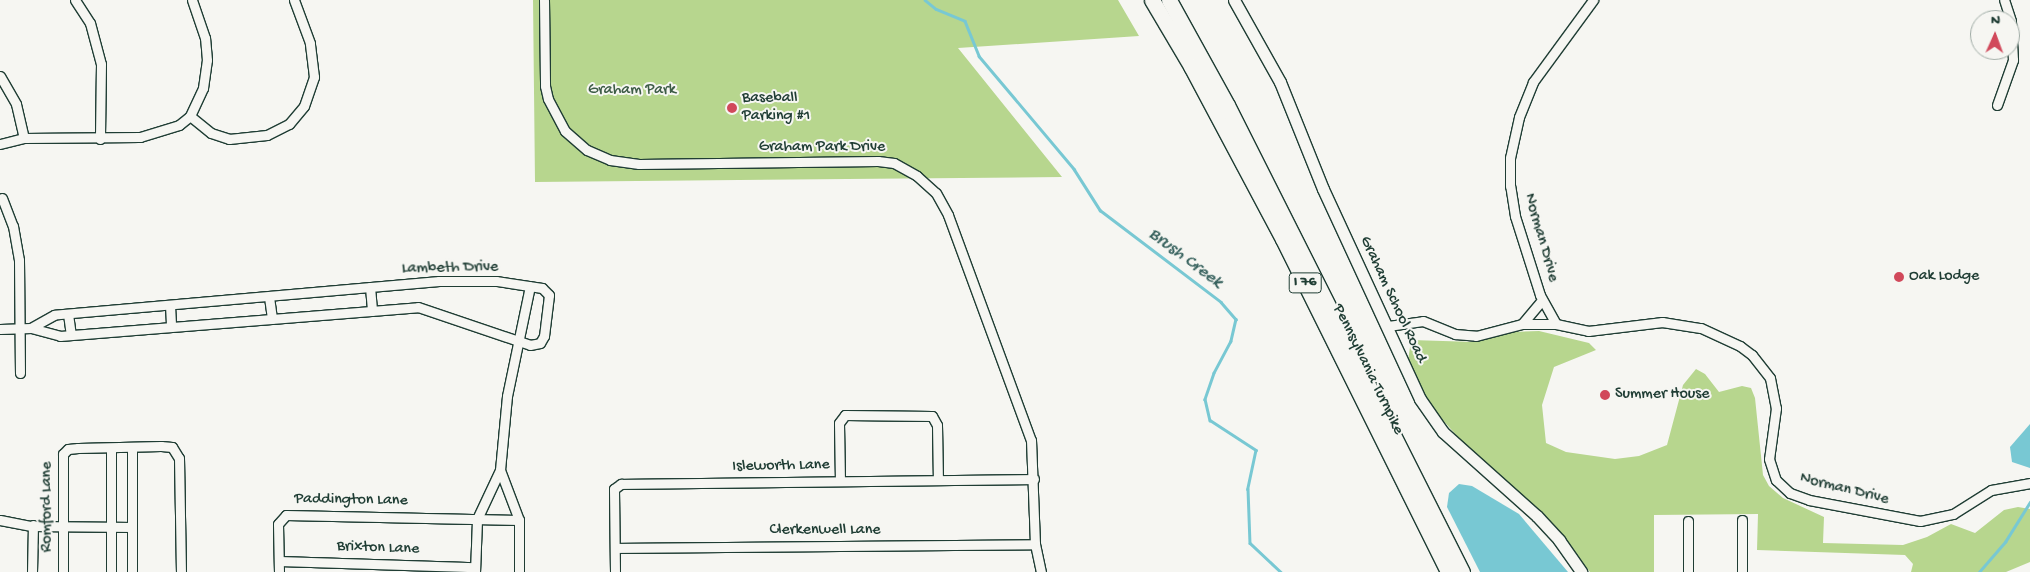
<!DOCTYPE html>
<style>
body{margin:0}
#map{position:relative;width:2030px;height:572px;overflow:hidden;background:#f6f6f2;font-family:"Gochi Hand",sans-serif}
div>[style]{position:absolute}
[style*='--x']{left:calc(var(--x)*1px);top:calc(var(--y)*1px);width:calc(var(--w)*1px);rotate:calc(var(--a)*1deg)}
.green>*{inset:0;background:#b7d68e}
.water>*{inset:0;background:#78c8d3}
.stream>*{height:2.5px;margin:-1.25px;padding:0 1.25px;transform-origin:1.25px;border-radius:1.25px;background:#78c8d3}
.roads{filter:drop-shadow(1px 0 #1f3d34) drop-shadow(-1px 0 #1f3d34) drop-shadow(0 1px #1f3d34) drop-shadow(0 -1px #1f3d34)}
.street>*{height:9px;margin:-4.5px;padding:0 4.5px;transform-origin:4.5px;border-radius:4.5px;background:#f6f6f2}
.secondary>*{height:11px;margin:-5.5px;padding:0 5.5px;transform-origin:5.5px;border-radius:5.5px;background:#f6f6f2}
.highway>*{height:15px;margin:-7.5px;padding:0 7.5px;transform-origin:7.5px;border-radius:7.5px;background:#f6f6f2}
.dots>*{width:14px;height:14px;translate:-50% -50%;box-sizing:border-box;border:2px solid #f6f6f2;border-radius:50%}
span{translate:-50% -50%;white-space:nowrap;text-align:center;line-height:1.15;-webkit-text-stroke:4px #f6f6f2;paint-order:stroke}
.shield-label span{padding:1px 4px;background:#f6f6f2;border:1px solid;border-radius:4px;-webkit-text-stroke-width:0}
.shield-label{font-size:15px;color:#1f3d34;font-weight:700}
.park-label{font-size:16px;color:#3d5c46}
.poi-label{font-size:16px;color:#1f3d34}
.left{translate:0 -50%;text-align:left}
.street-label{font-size:16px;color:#1f3d34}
.water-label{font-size:18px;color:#35605c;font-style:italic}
.north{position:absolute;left:1970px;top:10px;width:50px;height:50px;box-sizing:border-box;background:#f6f6f2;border:1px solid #a0aca6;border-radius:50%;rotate:2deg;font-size:14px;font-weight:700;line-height:20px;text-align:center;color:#1f3d34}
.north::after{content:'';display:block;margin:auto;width:18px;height:22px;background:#d1495b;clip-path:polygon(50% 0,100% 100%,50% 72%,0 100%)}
</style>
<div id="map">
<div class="green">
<div style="clip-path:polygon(533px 0,1118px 0,1139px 36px,958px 48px,1062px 177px,535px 182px)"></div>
<div style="clip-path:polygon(1539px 331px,1589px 343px,1596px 350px,1554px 367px,1542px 405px,1546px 443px,1566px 452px,1615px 459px,1639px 456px,1667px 445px,1683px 385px,1696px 369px,1705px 374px,1719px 392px,1742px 386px,1751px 388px,1755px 398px,1763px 475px,1769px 486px,1783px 498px,1824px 517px,1823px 543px,1903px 545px,1927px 537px,1951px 524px,1975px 533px,2004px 510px,2018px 507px,2030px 509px,2030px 562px,2006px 572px,1911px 572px,1913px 564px,1905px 555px,1757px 550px,1758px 514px,1654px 515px,1654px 572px,1590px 572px,1560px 533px,1458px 437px,1430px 406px,1408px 361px,1411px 340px,1475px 342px,1513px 332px)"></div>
</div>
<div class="water">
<div style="clip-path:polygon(2030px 424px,2030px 468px,2012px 462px,2010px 447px)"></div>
<div style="clip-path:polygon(1459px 484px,1472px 486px,1519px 514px,1568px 572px,1480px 572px,1447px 507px,1449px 493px)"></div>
</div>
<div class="stream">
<div style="--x:925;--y:0;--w:14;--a:39"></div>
<div style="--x:936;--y:9;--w:31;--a:22"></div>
<div style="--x:965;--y:21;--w:38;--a:68"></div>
<div style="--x:979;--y:56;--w:148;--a:49.9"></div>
<div style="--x:1074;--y:169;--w:49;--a:57.6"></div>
<div style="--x:1100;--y:210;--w:152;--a:37.2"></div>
<div style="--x:1221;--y:302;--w:23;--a:49"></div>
<div style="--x:1236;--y:319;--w:23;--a:103"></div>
<div style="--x:1231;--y:341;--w:36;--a:118"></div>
<div style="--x:1214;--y:373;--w:28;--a:109"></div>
<div style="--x:1205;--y:399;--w:22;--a:77"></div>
<div style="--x:1210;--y:420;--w:55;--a:33.1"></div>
<div style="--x:1256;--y:450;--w:40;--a:102"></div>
<div style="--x:1248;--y:489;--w:54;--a:87.9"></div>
<div style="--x:1250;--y:543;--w:42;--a:43.1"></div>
<div style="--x:1979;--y:572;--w:40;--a:-49"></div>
<div style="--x:2005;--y:542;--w:47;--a:-58"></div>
</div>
<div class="roads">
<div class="street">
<div style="--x:75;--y:0;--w:27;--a:57"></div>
<div style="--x:90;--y:23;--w:42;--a:75"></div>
<div style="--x:101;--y:64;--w:75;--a:90.8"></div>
<div style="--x:544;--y:0;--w:86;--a:89.3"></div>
<div style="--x:545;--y:86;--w:13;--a:77"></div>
<div style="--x:548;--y:99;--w:36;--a:62"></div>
<div style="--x:565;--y:131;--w:29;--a:41"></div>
<div style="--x:587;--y:150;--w:25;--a:23"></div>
<div style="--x:610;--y:160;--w:29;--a:8"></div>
<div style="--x:639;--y:164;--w:239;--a:-0.7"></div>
<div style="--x:878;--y:161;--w:16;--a:7"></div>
<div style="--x:894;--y:163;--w:26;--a:29"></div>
<div style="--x:917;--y:176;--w:25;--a:42"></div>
<div style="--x:936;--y:193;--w:25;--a:61"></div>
<div style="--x:948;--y:215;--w:240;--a:69.8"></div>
<div style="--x:1031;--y:440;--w:104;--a:87.8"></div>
<div style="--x:1035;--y:544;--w:29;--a:78"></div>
<div style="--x:0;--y:76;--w:32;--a:60"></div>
<div style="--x:16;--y:104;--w:35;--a:77"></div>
<div style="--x:1997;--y:105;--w:48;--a:-70.4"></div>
<div style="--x:2013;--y:60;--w:39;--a:-93"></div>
<div style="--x:2011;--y:21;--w:22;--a:-108"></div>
<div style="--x:190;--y:116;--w:27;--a:39"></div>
<div style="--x:211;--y:133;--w:19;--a:18"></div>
<div style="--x:229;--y:139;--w:38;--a:-6"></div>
<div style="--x:267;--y:135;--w:25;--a:-27"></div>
<div style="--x:289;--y:124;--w:23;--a:-50"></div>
<div style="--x:304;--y:106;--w:31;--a:-71"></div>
<div style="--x:314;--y:77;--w:34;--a:-97"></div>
<div style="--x:310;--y:43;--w:46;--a:-110.4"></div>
<div style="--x:0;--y:144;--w:25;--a:-14"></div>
<div style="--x:24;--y:138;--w:116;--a:-0.5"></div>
<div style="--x:140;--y:137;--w:41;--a:-17.1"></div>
<div style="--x:179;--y:125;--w:14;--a:-39"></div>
<div style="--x:190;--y:116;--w:31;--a:-65"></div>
<div style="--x:203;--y:88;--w:28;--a:-82"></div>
<div style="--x:207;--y:60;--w:22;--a:-95"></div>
<div style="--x:205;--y:38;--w:40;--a:-108.9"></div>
<div style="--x:2;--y:198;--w:30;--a:69"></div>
<div style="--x:13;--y:226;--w:35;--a:80"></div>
<div style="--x:19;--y:260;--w:113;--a:89.5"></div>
<div style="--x:370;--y:287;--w:24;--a:85"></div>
<div style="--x:269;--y:297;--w:22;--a:82"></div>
<div style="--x:170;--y:305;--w:21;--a:87"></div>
<div style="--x:68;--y:314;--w:21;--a:82"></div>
<div style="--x:1522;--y:324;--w:31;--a:-50"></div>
<div style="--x:1556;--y:324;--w:33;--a:-119"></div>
<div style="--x:1540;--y:295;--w:83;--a:-107.6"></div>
<div style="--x:1515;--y:216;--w:30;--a:-99"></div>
<div style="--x:1510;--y:186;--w:28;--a:-90"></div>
<div style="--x:1510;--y:158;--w:42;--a:-77.6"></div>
<div style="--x:1519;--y:117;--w:38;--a:-68"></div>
<div style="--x:1533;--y:82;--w:102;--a:-53.8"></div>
<div style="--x:1388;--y:326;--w:35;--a:-8"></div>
<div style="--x:1423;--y:321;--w:35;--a:22"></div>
<div style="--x:1455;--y:334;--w:21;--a:5"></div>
<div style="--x:1476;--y:336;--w:48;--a:-14.6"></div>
<div style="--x:1522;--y:324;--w:34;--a:0"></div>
<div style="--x:1556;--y:324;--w:33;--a:12"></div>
<div style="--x:1588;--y:331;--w:75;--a:-6.9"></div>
<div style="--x:1662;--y:322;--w:39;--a:9"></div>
<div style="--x:1701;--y:328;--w:43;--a:24.8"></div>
<div style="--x:1740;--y:346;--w:15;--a:37"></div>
<div style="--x:1752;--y:355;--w:29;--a:52"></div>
<div style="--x:1770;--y:378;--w:31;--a:79"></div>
<div style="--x:1776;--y:408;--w:51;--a:97.8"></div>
<div style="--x:1769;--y:459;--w:22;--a:72"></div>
<div style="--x:1776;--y:480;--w:19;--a:43"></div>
<div style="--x:1790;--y:493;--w:20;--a:20"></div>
<div style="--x:1809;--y:500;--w:113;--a:10.7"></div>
<div style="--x:1920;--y:521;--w:34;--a:-12"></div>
<div style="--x:1953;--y:514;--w:45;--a:-32.3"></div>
<div style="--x:1991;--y:490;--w:40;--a:-10"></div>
<div style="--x:0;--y:329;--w:31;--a:-2"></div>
<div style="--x:31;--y:328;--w:30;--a:15"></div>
<div style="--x:60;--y:336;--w:359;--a:-4.6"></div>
<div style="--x:418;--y:307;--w:118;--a:18.7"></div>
<div style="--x:530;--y:345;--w:10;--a:-11"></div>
<div style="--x:540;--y:343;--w:8;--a:-60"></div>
<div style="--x:544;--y:336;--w:41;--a:-83"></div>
<div style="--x:549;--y:295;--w:10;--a:-135"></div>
<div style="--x:542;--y:288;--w:47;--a:-171.3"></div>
<div style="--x:496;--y:281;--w:57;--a:180"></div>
<div style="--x:439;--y:281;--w:386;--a:175"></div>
<div style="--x:54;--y:315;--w:26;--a:151"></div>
<div style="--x:132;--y:448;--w:124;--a:90"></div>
<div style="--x:840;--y:481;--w:58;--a:-91"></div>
<div style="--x:839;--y:423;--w:10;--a:-53"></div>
<div style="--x:845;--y:415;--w:87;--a:0.7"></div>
<div style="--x:932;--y:416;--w:10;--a:61"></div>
<div style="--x:937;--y:425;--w:55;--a:89"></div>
<div style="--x:0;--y:520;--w:32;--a:11"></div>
<div style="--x:31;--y:526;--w:101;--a:0.6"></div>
<div style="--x:1742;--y:520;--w:52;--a:90"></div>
<div style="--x:616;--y:548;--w:419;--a:-0.5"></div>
<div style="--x:279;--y:561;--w:196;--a:1.8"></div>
<div style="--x:32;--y:572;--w:47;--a:-88.8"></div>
<div style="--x:63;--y:572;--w:118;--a:-90"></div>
<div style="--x:63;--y:454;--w:7;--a:-45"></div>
<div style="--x:68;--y:449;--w:10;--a:-6"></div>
<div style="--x:78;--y:448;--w:83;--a:-1.4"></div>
<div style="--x:161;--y:446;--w:11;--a:5"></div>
<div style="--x:172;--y:447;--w:13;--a:58"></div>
<div style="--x:179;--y:458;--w:114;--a:89"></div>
<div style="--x:111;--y:572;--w:124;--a:-90"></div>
<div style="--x:279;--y:572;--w:48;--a:-91.2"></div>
<div style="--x:278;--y:524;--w:12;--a:-48"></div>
<div style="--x:286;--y:515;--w:233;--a:1.2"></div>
<div style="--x:475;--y:572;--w:53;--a:-87.8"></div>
<div style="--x:477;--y:519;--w:54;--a:-64.9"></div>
<div style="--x:519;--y:572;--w:52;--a:-90"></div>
<div style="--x:519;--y:520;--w:53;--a:-110.8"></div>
<div style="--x:500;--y:470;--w:74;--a:-84.6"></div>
<div style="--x:507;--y:396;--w:112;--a:-78.2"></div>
<div style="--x:615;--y:572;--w:83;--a:-90.7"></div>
<div style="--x:614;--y:489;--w:9;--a:-36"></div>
<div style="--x:621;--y:484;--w:413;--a:-0.7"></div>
<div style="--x:1688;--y:572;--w:51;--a:-90"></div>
</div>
<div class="secondary">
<div style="--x:1234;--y:0;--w:94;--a:60.7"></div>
<div style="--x:1280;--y:82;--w:115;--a:68.1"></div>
<div style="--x:1323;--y:189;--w:231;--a:65.2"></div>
<div style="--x:1420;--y:399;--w:40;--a:55.1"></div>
<div style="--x:1443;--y:432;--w:126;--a:41.8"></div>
<div style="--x:1537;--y:516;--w:33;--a:47"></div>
<div style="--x:1559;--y:540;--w:39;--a:55"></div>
</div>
<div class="highway">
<div style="--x:1152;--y:0;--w:77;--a:59.4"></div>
<div style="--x:1191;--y:66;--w:196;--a:62"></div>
<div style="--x:1283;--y:239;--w:372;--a:63.6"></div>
<div style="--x:1169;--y:0;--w:120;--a:61.1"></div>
<div style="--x:1227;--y:105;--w:523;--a:63.29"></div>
</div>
</div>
<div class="dots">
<div style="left:732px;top:108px;background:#d1495b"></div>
<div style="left:1899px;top:277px;background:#d1495b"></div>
<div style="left:1605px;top:395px;background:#d1495b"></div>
</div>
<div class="shield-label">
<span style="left:1305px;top:283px">I 76</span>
</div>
<div class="park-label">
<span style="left:632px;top:91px">Graham Park</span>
</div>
<div class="poi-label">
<span class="left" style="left:742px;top:108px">Baseball<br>Parking #1</span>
<span class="left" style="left:1909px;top:277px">Oak Lodge</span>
<span class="left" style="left:1615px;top:395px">Summer House</span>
</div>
<div class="street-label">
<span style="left:822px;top:148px">Graham Park Drive</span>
<span style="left:1540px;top:238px;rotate:74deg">Norman Drive</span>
<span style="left:450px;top:269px;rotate:-1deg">Lambeth Drive</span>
<span style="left:1392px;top:300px;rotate:65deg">Graham School Road</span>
<span style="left:1367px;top:370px;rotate:64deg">Pennsylvania Turnpike</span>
<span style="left:781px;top:467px;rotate:-1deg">Isleworth Lane</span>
<span style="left:1844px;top:490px;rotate:14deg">Norman Drive</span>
<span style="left:351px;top:501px;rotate:1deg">Paddington Lane</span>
<span style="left:48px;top:507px;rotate:-90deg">Romford Lane</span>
<span style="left:825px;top:531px">Clerkenwell Lane</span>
<span style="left:378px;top:549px;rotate:2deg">Brixton Lane</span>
</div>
<div class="water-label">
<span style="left:1185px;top:259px;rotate:37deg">Brush Creek</span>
</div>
<div class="north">N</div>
</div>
